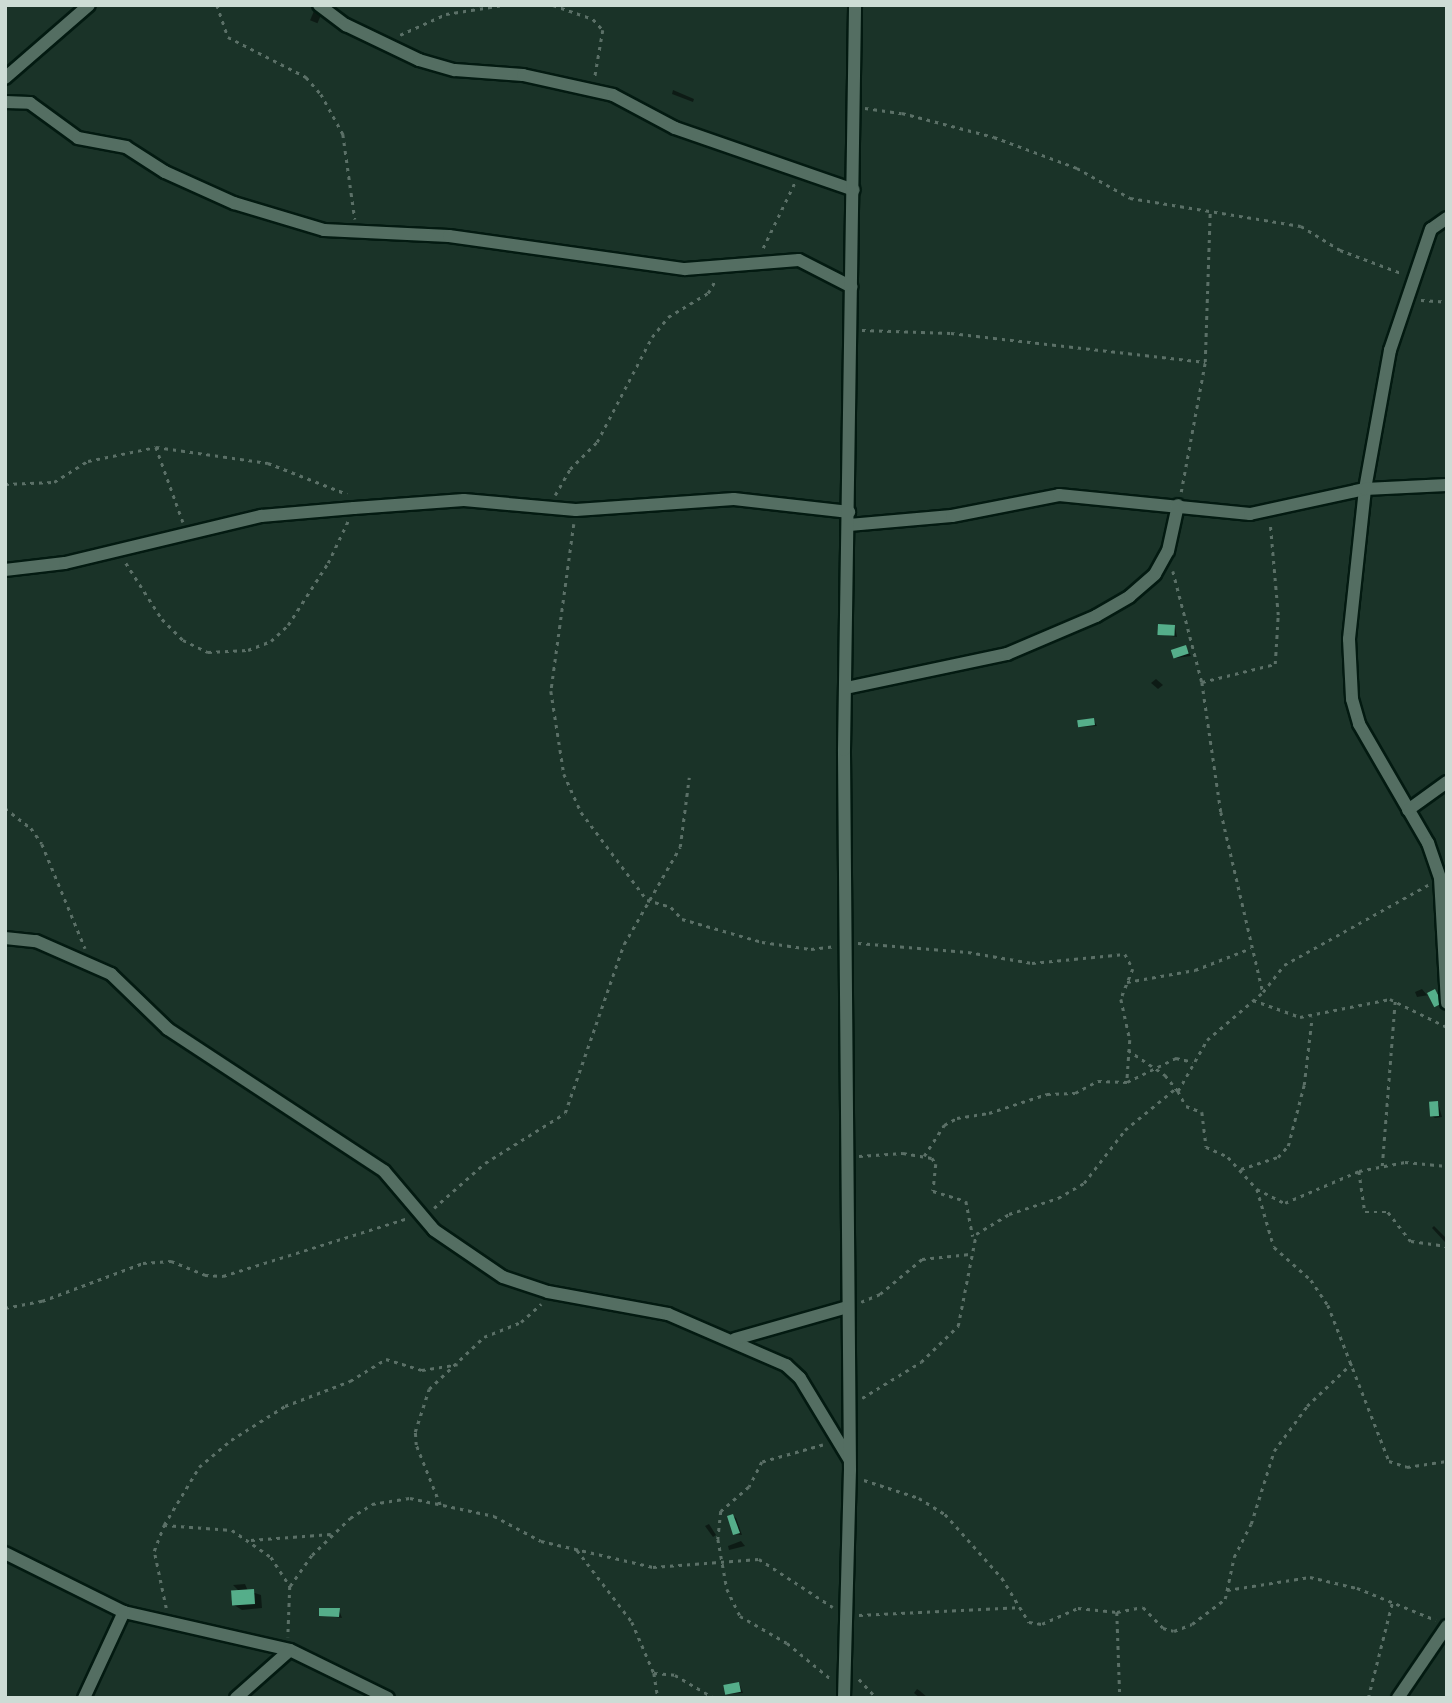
<!DOCTYPE html>
<style>
body{margin:0}
#map{position:relative;width:1452px;height:1703px;overflow:hidden;background:#1a3328;font-family:"Varela Round",sans-serif}
div>[style]{position:absolute}
[style*='--x']{left:calc(var(--x)*1px);top:calc(var(--y)*1px);width:calc(var(--w)*1px);rotate:calc(var(--a)*1deg)}
.shadow>*{inset:0;background:#0007;transform-origin:0 0}
.building>*{inset:0;background:#55ae8a;transform-origin:0 0}
.path>*{height:2.5px;margin-top:-1.25px;transform-origin:0;background:repeating-linear-gradient(90deg,#5b7067 0 3.5px,transparent 0 8.5px)}
.roads{filter:drop-shadow(2px 0 #031a11) drop-shadow(-2px 0 #031a11) drop-shadow(0 2px #031a11) drop-shadow(0 -2px #031a11)}
.street>*{height:12px;margin:-6px;padding:0 6px;transform-origin:6px;border-radius:6px;background:#546e62}
span{translate:-50% -50%;white-space:nowrap;text-align:center;line-height:1.15;-webkit-text-stroke:7px #1a3328;paint-order:stroke}
.frame{position:absolute;inset:0;border:7px solid #cddcd5;pointer-events:none}
</style>
<div id="map">
<div class="shadow">
<div style="left:314px;top:11px;width:8px;height:10px;rotate:23deg"></div>
<div style="clip-path:polygon(673px 90px,694px 99px,693px 102px,672px 94px)"></div>
<div style="clip-path:polygon(1175px 627px,1177px 637px,1159px 634px)"></div>
<div style="clip-path:polygon(1186px 647px,1191px 656px,1176px 658px)"></div>
<div style="clip-path:polygon(1156px 679px,1163px 685px,1158px 689px,1151px 683px)"></div>
<div style="clip-path:polygon(1093px 719px,1097px 726px,1080px 727px)"></div>
<div style="clip-path:polygon(1422px 989px,1427px 995px,1438px 993px,1444px 1004px,1435px 1006px,1429px 995px,1417px 997px,1415px 992px)"></div>
<div style="clip-path:polygon(1438px 1103px,1442px 1117px,1435px 1118px,1432px 1116px)"></div>
<div style="clip-path:polygon(1434px 1226px,1447px 1239px,1445px 1242px,1432px 1228px)"></div>
<div style="clip-path:polygon(733px 1516px,736px 1518px,742px 1535px,735px 1534px)"></div>
<div style="clip-path:polygon(709px 1524px,716px 1535px,713px 1537px,705px 1526px)"></div>
<div style="clip-path:polygon(741px 1541px,745px 1546px,729px 1550px,728px 1546px)"></div>
<div style="clip-path:polygon(245px 1584px,248px 1591px,261px 1595px,262px 1608px,242px 1610px,234px 1605px,240px 1592px,233px 1585px)"></div>
<div style="clip-path:polygon(339px 1610px,342px 1618px,321px 1615px)"></div>
<div style="clip-path:polygon(739px 1683px,743px 1693px,726px 1694px)"></div>
<div style="clip-path:polygon(917px 1689px,920px 1691px,928px 1698px,920px 1698px,914px 1693px)"></div>
</div>
<div class="building">
<div style="left:1158px;top:624px;width:17px;height:11px;rotate:3deg"></div>
<div style="left:1186px;top:645px;width:9px;height:16px;rotate:72deg"></div>
<div style="left:1094px;top:718px;width:7px;height:17px;rotate:82deg"></div>
<div style="left:1435px;top:989px;width:16px;height:9px;rotate:63deg"></div>
<div style="left:1438px;top:1101px;width:15px;height:9px;rotate:86deg"></div>
<div style="clip-path:polygon(733px 1514px,740px 1533px,733px 1535px,727px 1516px)"></div>
<div style="left:254px;top:1589px;width:15px;height:23px;rotate:86deg"></div>
<div style="clip-path:polygon(319px 1608px,340px 1608px,339px 1617px,319px 1616px)"></div>
<div style="left:739px;top:1682px;width:10px;height:16px;rotate:79deg"></div>
</div>
<div class="path">
<div style="--x:217;--y:5;--w:34;--a:71"></div>
<div style="--x:228;--y:37;--w:88;--a:27.1"></div>
<div style="--x:306;--y:77;--w:23;--a:49"></div>
<div style="--x:321;--y:94;--w:46;--a:61.2"></div>
<div style="--x:343;--y:134;--w:86;--a:82"></div>
<div style="--x:553;--y:5;--w:42;--a:19.3"></div>
<div style="--x:593;--y:19;--w:15;--a:48"></div>
<div style="--x:603;--y:30;--w:48;--a:99.7"></div>
<div style="--x:400;--y:35;--w:51;--a:-24.5"></div>
<div style="--x:446;--y:14;--w:58;--a:-9"></div>
<div style="--x:865;--y:108;--w:37;--a:8"></div>
<div style="--x:902;--y:113;--w:95;--a:14.6"></div>
<div style="--x:994;--y:137;--w:89;--a:20.5"></div>
<div style="--x:1077;--y:168;--w:61;--a:29.5"></div>
<div style="--x:1130;--y:198;--w:173;--a:9.3"></div>
<div style="--x:1301;--y:226;--w:46;--a:31.6"></div>
<div style="--x:1340;--y:250;--w:65;--a:20.7"></div>
<div style="--x:763;--y:248;--w:73;--a:-64.1"></div>
<div style="--x:1421;--y:300;--w:26;--a:4"></div>
<div style="--x:862;--y:330;--w:89;--a:1.9"></div>
<div style="--x:951;--y:333;--w:256;--a:6.5"></div>
<div style="--x:156;--y:447;--w:80;--a:70.2"></div>
<div style="--x:5;--y:484;--w:49;--a:-2.3"></div>
<div style="--x:54;--y:482;--w:40;--a:-32"></div>
<div style="--x:88;--y:461;--w:69;--a:-11.6"></div>
<div style="--x:156;--y:447;--w:113;--a:8.1"></div>
<div style="--x:268;--y:463;--w:85;--a:21.4"></div>
<div style="--x:1181;--y:492;--w:132;--a:-79.5"></div>
<div style="--x:1205;--y:362;--w:151;--a:-88.1"></div>
<div style="--x:555;--y:495;--w:30;--a:-60"></div>
<div style="--x:570;--y:469;--w:38;--a:-45"></div>
<div style="--x:597;--y:442;--w:119;--a:-62.4"></div>
<div style="--x:652;--y:337;--w:26;--a:-51"></div>
<div style="--x:668;--y:317;--w:47;--a:-31"></div>
<div style="--x:708;--y:293;--w:14;--a:-60"></div>
<div style="--x:574;--y:524;--w:169;--a:97.8"></div>
<div style="--x:551;--y:691;--w:84;--a:81.1"></div>
<div style="--x:564;--y:774;--w:42;--a:65.9"></div>
<div style="--x:581;--y:812;--w:110;--a:53.1"></div>
<div style="--x:647;--y:900;--w:25;--a:16"></div>
<div style="--x:671;--y:907;--w:16;--a:47"></div>
<div style="--x:682;--y:919;--w:83;--a:16"></div>
<div style="--x:762;--y:942;--w:49;--a:8.1"></div>
<div style="--x:811;--y:949;--w:23;--a:-7"></div>
<div style="--x:126;--y:563;--w:67;--a:57.3"></div>
<div style="--x:162;--y:619;--w:30;--a:45"></div>
<div style="--x:183;--y:640;--w:28;--a:26"></div>
<div style="--x:208;--y:652;--w:40;--a:-2.9"></div>
<div style="--x:248;--y:650;--w:25;--a:-21"></div>
<div style="--x:271;--y:641;--w:23;--a:-43"></div>
<div style="--x:288;--y:625;--w:74;--a:-57.2"></div>
<div style="--x:328;--y:563;--w:47;--a:-64.5"></div>
<div style="--x:1173;--y:571;--w:115;--a:75.4"></div>
<div style="--x:1202;--y:682;--w:131;--a:81.7"></div>
<div style="--x:1221;--y:812;--w:185;--a:76.9"></div>
<div style="--x:1202;--y:682;--w:75;--a:-13.9"></div>
<div style="--x:1275;--y:664;--w:49;--a:-86.5"></div>
<div style="--x:1278;--y:615;--w:92;--a:-95"></div>
<div style="--x:5;--y:808;--w:33;--a:38"></div>
<div style="--x:31;--y:828;--w:19;--a:55"></div>
<div style="--x:42;--y:844;--w:113;--a:67.5"></div>
<div style="--x:858;--y:943;--w:110;--a:4.7"></div>
<div style="--x:968;--y:952;--w:65;--a:9.8"></div>
<div style="--x:1032;--y:963;--w:93;--a:-5.5"></div>
<div style="--x:1125;--y:954;--w:17;--a:62"></div>
<div style="--x:1133;--y:969;--w:32;--a:112"></div>
<div style="--x:1121;--y:999;--w:42;--a:77.6"></div>
<div style="--x:1130;--y:1040;--w:42;--a:94.1"></div>
<div style="--x:1127;--y:982;--w:69;--a:-10"></div>
<div style="--x:1195;--y:970;--w:60;--a:-21.4"></div>
<div style="--x:1253;--y:1000;--w:50;--a:19.9"></div>
<div style="--x:1300;--y:1017;--w:92;--a:-11.3"></div>
<div style="--x:1390;--y:999;--w:64;--a:26.2"></div>
<div style="--x:1128;--y:1050;--w:45;--a:34"></div>
<div style="--x:1165;--y:1075;--w:21;--a:51"></div>
<div style="--x:1178;--y:1091;--w:59;--a:-60.4"></div>
<div style="--x:1207;--y:1040;--w:74;--a:-40.6"></div>
<div style="--x:1263;--y:992;--w:34;--a:-52"></div>
<div style="--x:1284;--y:965;--w:165;--a:-29.1"></div>
<div style="--x:1178;--y:1091;--w:17;--a:62"></div>
<div style="--x:1186;--y:1106;--w:17;--a:21"></div>
<div style="--x:1202;--y:1112;--w:35;--a:83"></div>
<div style="--x:1206;--y:1147;--w:24;--a:24"></div>
<div style="--x:1228;--y:1157;--w:43;--a:47.8"></div>
<div style="--x:1257;--y:1189;--w:31;--a:27"></div>
<div style="--x:1285;--y:1203;--w:81;--a:-23.4"></div>
<div style="--x:1359;--y:1171;--w:47;--a:-11.1"></div>
<div style="--x:1405;--y:1162;--w:42;--a:5.4"></div>
<div style="--x:859;--y:1156;--w:44;--a:-3.9"></div>
<div style="--x:903;--y:1153;--w:29;--a:10"></div>
<div style="--x:932;--y:1158;--w:7;--a:56"></div>
<div style="--x:936;--y:1164;--w:27;--a:96"></div>
<div style="--x:933;--y:1191;--w:34;--a:17"></div>
<div style="--x:966;--y:1201;--w:36;--a:79"></div>
<div style="--x:924;--y:1156;--w:37;--a:-57"></div>
<div style="--x:944;--y:1125;--w:15;--a:-28"></div>
<div style="--x:957;--y:1118;--w:32;--a:-9"></div>
<div style="--x:989;--y:1113;--w:61;--a:-18.1"></div>
<div style="--x:1047;--y:1094;--w:28;--a:-2"></div>
<div style="--x:1075;--y:1093;--w:26;--a:-28"></div>
<div style="--x:1098;--y:1081;--w:29;--a:2"></div>
<div style="--x:1127;--y:1082;--w:55;--a:-26.1"></div>
<div style="--x:1176;--y:1058;--w:17;--a:13"></div>
<div style="--x:1382;--y:1166;--w:165;--a:-85.5"></div>
<div style="--x:1241;--y:1169;--w:39;--a:-18"></div>
<div style="--x:1278;--y:1157;--w:15;--a:-48"></div>
<div style="--x:1288;--y:1146;--w:63;--a:-75.3"></div>
<div style="--x:1304;--y:1085;--w:68;--a:-83.3"></div>
<div style="--x:1359;--y:1171;--w:41;--a:81.7"></div>
<div style="--x:1365;--y:1212;--w:23;--a:0"></div>
<div style="--x:1388;--y:1212;--w:37;--a:52"></div>
<div style="--x:1411;--y:1241;--w:36;--a:8"></div>
<div style="--x:1257;--y:1189;--w:60;--a:73.7"></div>
<div style="--x:1274;--y:1247;--w:50;--a:41.7"></div>
<div style="--x:1311;--y:1280;--w:30;--a:56"></div>
<div style="--x:1328;--y:1305;--w:168;--a:68.6"></div>
<div style="--x:1389;--y:1461;--w:19;--a:18"></div>
<div style="--x:1407;--y:1467;--w:40;--a:-8.5"></div>
<div style="--x:434;--y:1208;--w:68;--a:-41.4"></div>
<div style="--x:485;--y:1163;--w:94;--a:-32"></div>
<div style="--x:565;--y:1113;--w:179;--a:-70.8"></div>
<div style="--x:624;--y:944;--w:112;--a:-60"></div>
<div style="--x:680;--y:847;--w:70;--a:-82.6"></div>
<div style="--x:861;--y:1302;--w:21;--a:-23"></div>
<div style="--x:880;--y:1294;--w:55;--a:-39.8"></div>
<div style="--x:922;--y:1259;--w:48;--a:-5.9"></div>
<div style="--x:5;--y:1308;--w:38;--a:-11"></div>
<div style="--x:42;--y:1301;--w:108;--a:-20.6"></div>
<div style="--x:143;--y:1263;--w:28;--a:-4"></div>
<div style="--x:171;--y:1261;--w:37;--a:22"></div>
<div style="--x:205;--y:1275;--w:18;--a:3"></div>
<div style="--x:223;--y:1276;--w:191;--a:-17.4"></div>
<div style="--x:862;--y:1398;--w:69;--a:-31.4"></div>
<div style="--x:921;--y:1362;--w:52;--a:-44.2"></div>
<div style="--x:958;--y:1326;--w:94;--a:-78.9"></div>
<div style="--x:976;--y:1234;--w:39;--a:-31"></div>
<div style="--x:1009;--y:1214;--w:52;--a:-18.1"></div>
<div style="--x:1058;--y:1198;--w:30;--a:-30"></div>
<div style="--x:1084;--y:1183;--w:67;--a:-52.3"></div>
<div style="--x:1125;--y:1130;--w:65;--a:-39.4"></div>
<div style="--x:823;--y:1445;--w:63;--a:164.4"></div>
<div style="--x:762;--y:1462;--w:28;--a:117"></div>
<div style="--x:749;--y:1487;--w:37;--a:139"></div>
<div style="--x:721;--y:1511;--w:28;--a:96"></div>
<div style="--x:718;--y:1539;--w:51;--a:79.8"></div>
<div style="--x:727;--y:1589;--w:30;--a:64"></div>
<div style="--x:740;--y:1616;--w:54;--a:29.9"></div>
<div style="--x:787;--y:1643;--w:57;--a:39.3"></div>
<div style="--x:864;--y:1480;--w:58;--a:18.1"></div>
<div style="--x:919;--y:1498;--w:31;--a:32"></div>
<div style="--x:945;--y:1514;--w:86;--a:48.3"></div>
<div style="--x:1002;--y:1578;--w:52;--a:58.5"></div>
<div style="--x:1029;--y:1622;--w:13;--a:9"></div>
<div style="--x:1042;--y:1624;--w:39;--a:-24"></div>
<div style="--x:1078;--y:1608;--w:39;--a:6"></div>
<div style="--x:1117;--y:1612;--w:26;--a:-11"></div>
<div style="--x:1143;--y:1607;--w:29;--a:46"></div>
<div style="--x:1163;--y:1628;--w:11;--a:15"></div>
<div style="--x:1174;--y:1631;--w:19;--a:-21"></div>
<div style="--x:1192;--y:1624;--w:41;--a:-37.1"></div>
<div style="--x:1225;--y:1599;--w:43;--a:-77.9"></div>
<div style="--x:1234;--y:1557;--w:37;--a:-63"></div>
<div style="--x:1251;--y:1524;--w:77;--a:-72.5"></div>
<div style="--x:1274;--y:1451;--w:56;--a:-53.7"></div>
<div style="--x:1307;--y:1406;--w:62;--a:-43.7"></div>
<div style="--x:440;--y:1505;--w:65;--a:-111.8"></div>
<div style="--x:416;--y:1445;--w:13;--a:-94"></div>
<div style="--x:415;--y:1432;--w:45;--a:-72"></div>
<div style="--x:429;--y:1389;--w:76;--a:-43.4"></div>
<div style="--x:484;--y:1337;--w:40;--a:-22"></div>
<div style="--x:521;--y:1322;--w:27;--a:-42"></div>
<div style="--x:164;--y:1525;--w:68;--a:4.2"></div>
<div style="--x:232;--y:1530;--w:47;--a:34.7"></div>
<div style="--x:271;--y:1557;--w:35;--a:57"></div>
<div style="--x:290;--y:1586;--w:51;--a:92.2"></div>
<div style="--x:251;--y:1540;--w:80;--a:-4.3"></div>
<div style="--x:577;--y:1550;--w:91;--a:52.6"></div>
<div style="--x:632;--y:1622;--w:56;--a:66.7"></div>
<div style="--x:654;--y:1673;--w:25;--a:81"></div>
<div style="--x:290;--y:1586;--w:38;--a:-55"></div>
<div style="--x:312;--y:1555;--w:53;--a:-44.2"></div>
<div style="--x:350;--y:1518;--w:26;--a:-32"></div>
<div style="--x:372;--y:1504;--w:38;--a:-9"></div>
<div style="--x:410;--y:1498;--w:86;--a:12.1"></div>
<div style="--x:494;--y:1516;--w:53;--a:28"></div>
<div style="--x:541;--y:1541;--w:115;--a:13.1"></div>
<div style="--x:653;--y:1567;--w:106;--a:-4.3"></div>
<div style="--x:759;--y:1559;--w:88;--a:33"></div>
<div style="--x:1227;--y:1590;--w:84;--a:-8.9"></div>
<div style="--x:1310;--y:1577;--w:48;--a:13.2"></div>
<div style="--x:1357;--y:1588;--w:85;--a:22.1"></div>
<div style="--x:166;--y:1608;--w:58;--a:-101.9"></div>
<div style="--x:154;--y:1551;--w:28;--a:-69"></div>
<div style="--x:164;--y:1525;--w:68;--a:-58.9"></div>
<div style="--x:199;--y:1467;--w:42;--a:-40.2"></div>
<div style="--x:231;--y:1440;--w:64;--a:-32.2"></div>
<div style="--x:285;--y:1406;--w:70;--a:-21"></div>
<div style="--x:350;--y:1381;--w:42;--a:-31.4"></div>
<div style="--x:386;--y:1359;--w:38;--a:17"></div>
<div style="--x:422;--y:1370;--w:36;--a:-9"></div>
<div style="--x:1117;--y:1612;--w:86;--a:88"></div>
<div style="--x:859;--y:1615;--w:161;--a:-2.8"></div>
<div style="--x:654;--y:1673;--w:21;--a:5"></div>
<div style="--x:675;--y:1675;--w:45;--a:30.5"></div>
<div style="--x:859;--y:1679;--w:26;--a:47"></div>
<div style="--x:1368;--y:1698;--w:98;--a:-75.8"></div>
</div>
<div class="roads">
<div class="street">
<div style="--x:319;--y:5;--w:34;--a:37"></div>
<div style="--x:346;--y:25;--w:81;--a:25.6"></div>
<div style="--x:419;--y:60;--w:37;--a:16"></div>
<div style="--x:455;--y:70;--w:68;--a:4.2"></div>
<div style="--x:523;--y:75;--w:92;--a:12.5"></div>
<div style="--x:613;--y:95;--w:70;--a:28"></div>
<div style="--x:675;--y:128;--w:189;--a:19.1"></div>
<div style="--x:5;--y:78;--w:111;--a:-41"></div>
<div style="--x:5;--y:102;--w:25;--a:2"></div>
<div style="--x:30;--y:103;--w:59;--a:36.1"></div>
<div style="--x:78;--y:138;--w:49;--a:10.6"></div>
<div style="--x:126;--y:147;--w:46;--a:32.7"></div>
<div style="--x:165;--y:172;--w:76;--a:24.2"></div>
<div style="--x:234;--y:203;--w:94;--a:16.7"></div>
<div style="--x:324;--y:230;--w:125;--a:2.7"></div>
<div style="--x:449;--y:236;--w:238;--a:8"></div>
<div style="--x:685;--y:269;--w:114;--a:-4.5"></div>
<div style="--x:799;--y:260;--w:59;--a:27"></div>
<div style="--x:1447;--y:218;--w:19;--a:145"></div>
<div style="--x:1431;--y:229;--w:128;--a:108.7"></div>
<div style="--x:1390;--y:350;--w:141;--a:100.2"></div>
<div style="--x:1365;--y:489;--w:151;--a:96.1"></div>
<div style="--x:1349;--y:639;--w:60;--a:87.1"></div>
<div style="--x:1352;--y:699;--w:26;--a:74"></div>
<div style="--x:1359;--y:724;--w:138;--a:59.9"></div>
<div style="--x:1428;--y:843;--w:37;--a:71"></div>
<div style="--x:1440;--y:878;--w:125;--a:86.8"></div>
<div style="--x:849;--y:525;--w:103;--a:-5"></div>
<div style="--x:952;--y:516;--w:109;--a:-11.1"></div>
<div style="--x:1059;--y:495;--w:192;--a:5.7"></div>
<div style="--x:1250;--y:514;--w:118;--a:-12.3"></div>
<div style="--x:1365;--y:489;--w:82;--a:-2.8"></div>
<div style="--x:5;--y:570;--w:60;--a:-6.7"></div>
<div style="--x:65;--y:563;--w:202;--a:-13.5"></div>
<div style="--x:261;--y:516;--w:93;--a:-4.9"></div>
<div style="--x:354;--y:508;--w:110;--a:-4.2"></div>
<div style="--x:464;--y:500;--w:112;--a:5.1"></div>
<div style="--x:576;--y:510;--w:158;--a:-4"></div>
<div style="--x:734;--y:499;--w:116;--a:6.4"></div>
<div style="--x:846;--y:688;--w:165;--a:-11.9"></div>
<div style="--x:1007;--y:654;--w:97;--a:-23.1"></div>
<div style="--x:1096;--y:616;--w:39;--a:-30"></div>
<div style="--x:1130;--y:596;--w:33;--a:-41"></div>
<div style="--x:1155;--y:574;--w:26;--a:-61"></div>
<div style="--x:1168;--y:551;--w:47;--a:-77.7"></div>
<div style="--x:1408;--y:810;--w:48;--a:-35.7"></div>
<div style="--x:5;--y:938;--w:31;--a:6"></div>
<div style="--x:36;--y:941;--w:82;--a:23.7"></div>
<div style="--x:111;--y:974;--w:79;--a:44"></div>
<div style="--x:168;--y:1029;--w:258;--a:33.3"></div>
<div style="--x:384;--y:1171;--w:77;--a:49.7"></div>
<div style="--x:434;--y:1230;--w:83;--a:34.3"></div>
<div style="--x:503;--y:1277;--w:47;--a:18.4"></div>
<div style="--x:548;--y:1292;--w:122;--a:10.4"></div>
<div style="--x:668;--y:1314;--w:129;--a:23.4"></div>
<div style="--x:786;--y:1365;--w:19;--a:43"></div>
<div style="--x:800;--y:1378;--w:95;--a:58.8"></div>
<div style="--x:735;--y:1339;--w:116;--a:-15.9"></div>
<div style="--x:5;--y:1553;--w:133;--a:26.4"></div>
<div style="--x:124;--y:1612;--w:170;--a:12.9"></div>
<div style="--x:290;--y:1650;--w:109;--a:26.1"></div>
<div style="--x:84;--y:1698;--w:95;--a:-65.1"></div>
<div style="--x:236;--y:1698;--w:72;--a:-41.6"></div>
<div style="--x:844;--y:1698;--w:228;--a:-88.5"></div>
<div style="--x:850;--y:1470;--w:720;--a:-90.48"></div>
<div style="--x:844;--y:750;--w:745;--a:-89.15"></div>
<div style="--x:1398;--y:1698;--w:87;--a:-55.8"></div>
</div>
</div>
<div class="frame"></div>
</div>
